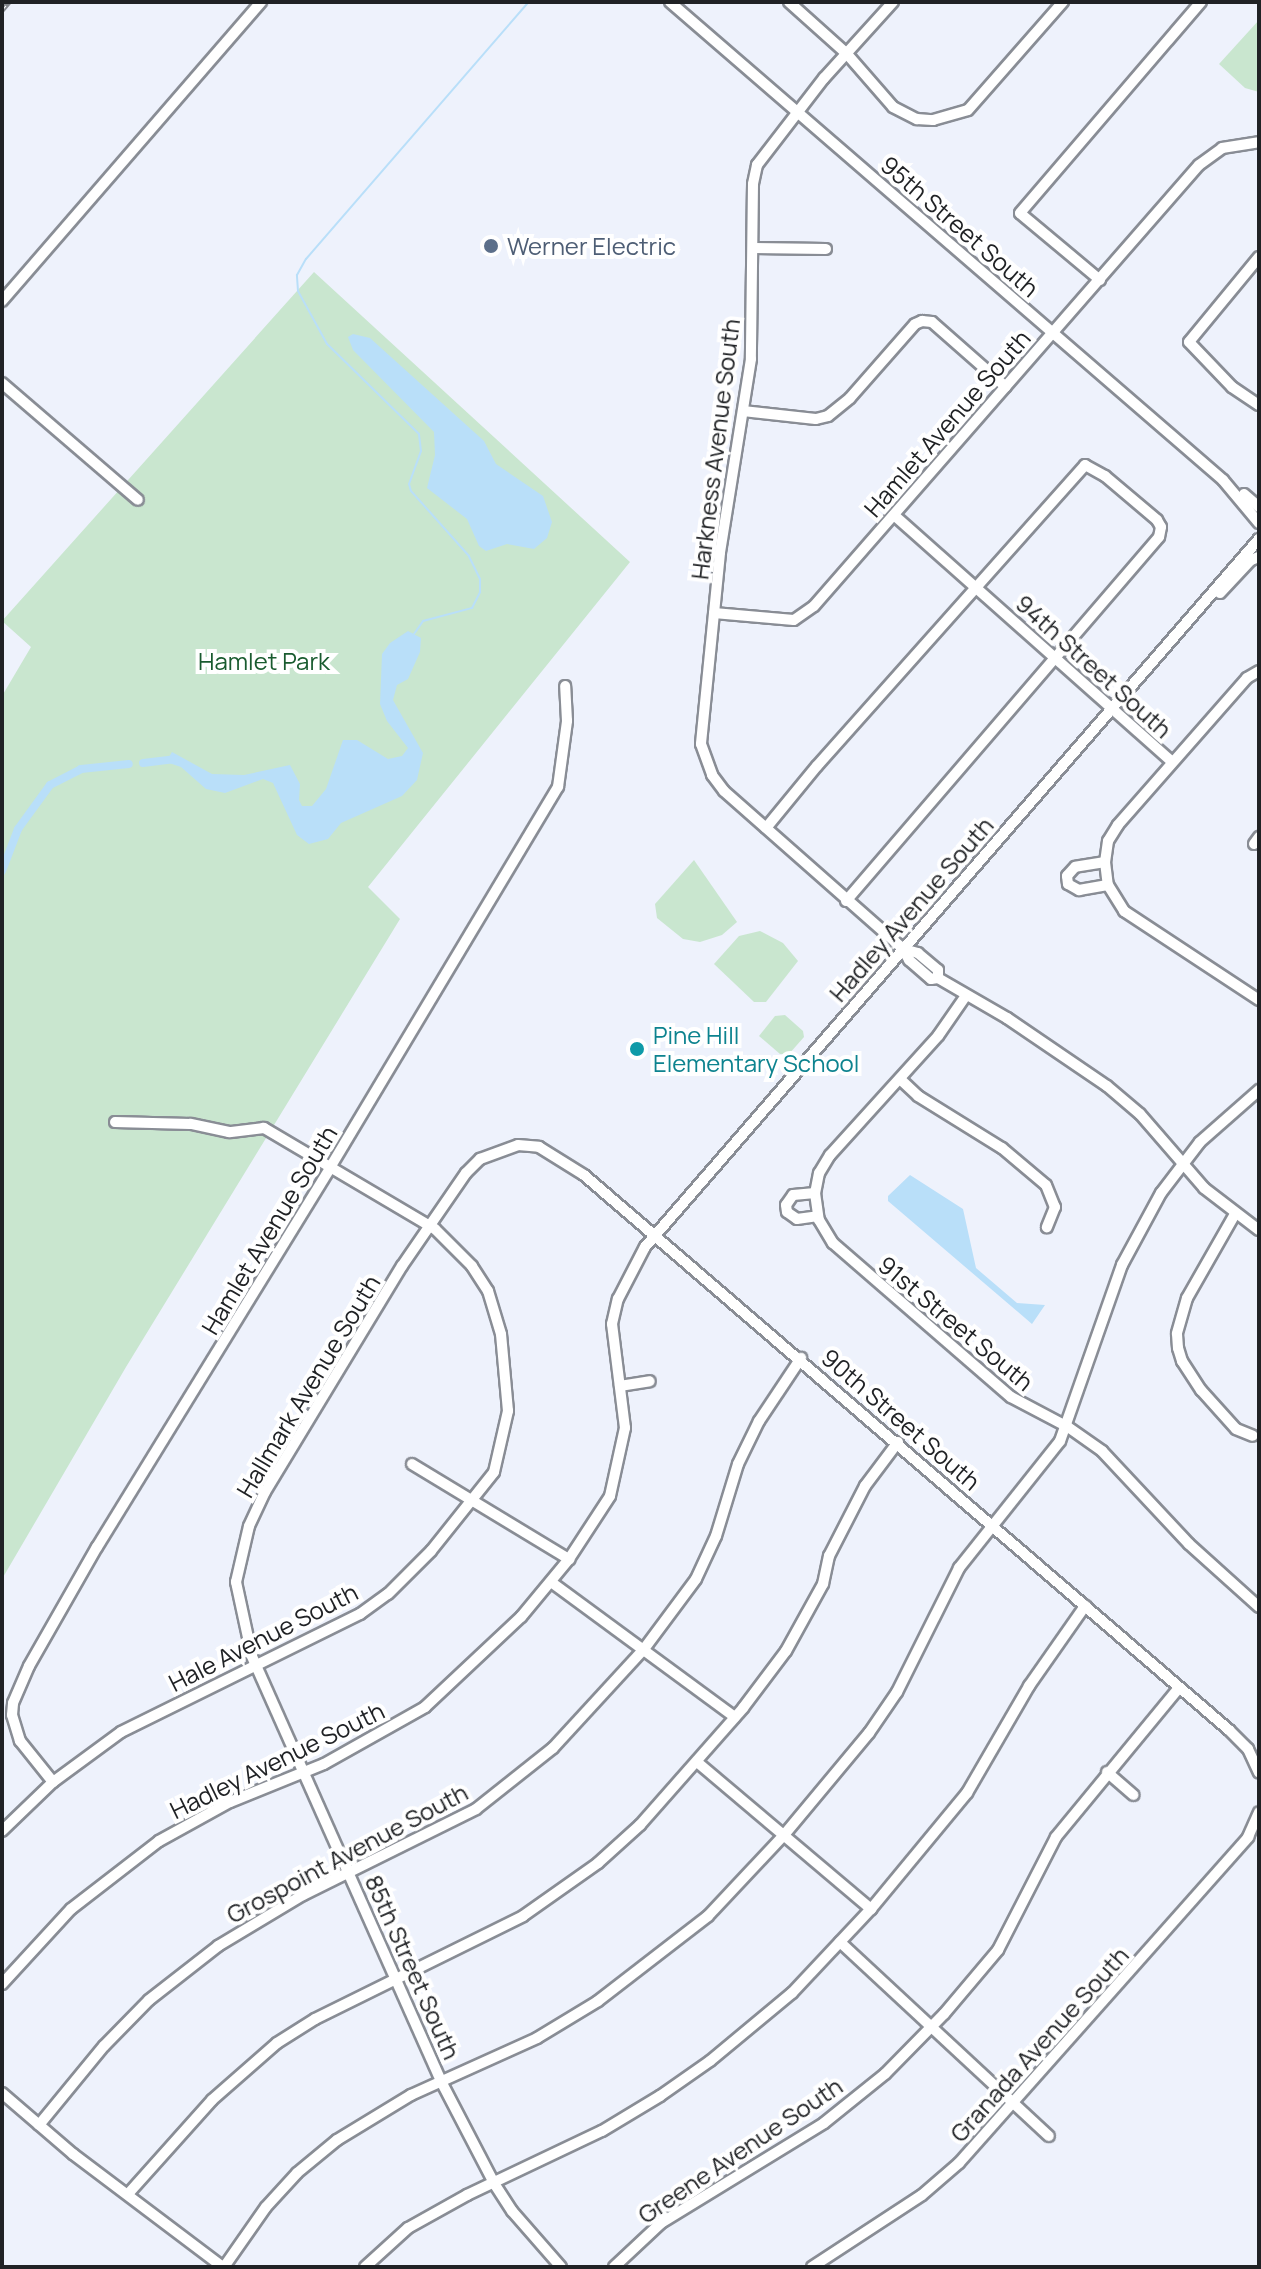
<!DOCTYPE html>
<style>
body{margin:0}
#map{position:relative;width:1261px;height:2269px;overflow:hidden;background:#eef2fc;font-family:Manrope,sans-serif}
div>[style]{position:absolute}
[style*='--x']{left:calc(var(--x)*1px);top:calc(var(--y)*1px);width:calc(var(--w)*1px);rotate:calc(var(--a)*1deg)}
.green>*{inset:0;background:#c9e6cf}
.water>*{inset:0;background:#b9dff9}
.stream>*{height:2px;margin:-1px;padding:0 1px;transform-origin:1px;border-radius:1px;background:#b9dff9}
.canal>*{height:8px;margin:-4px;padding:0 4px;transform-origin:4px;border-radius:4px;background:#b9dff9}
.roads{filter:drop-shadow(2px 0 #898d95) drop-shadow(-2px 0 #898d95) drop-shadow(0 2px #898d95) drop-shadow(0 -2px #898d95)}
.minor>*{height:10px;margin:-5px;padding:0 5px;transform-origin:5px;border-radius:5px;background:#fff}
.rail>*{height:5px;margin-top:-2.5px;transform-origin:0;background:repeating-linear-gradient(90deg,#fff 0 6px,#84878d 0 12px);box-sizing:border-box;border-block:2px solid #84878d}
.dots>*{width:22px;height:22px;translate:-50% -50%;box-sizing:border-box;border:4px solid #fff;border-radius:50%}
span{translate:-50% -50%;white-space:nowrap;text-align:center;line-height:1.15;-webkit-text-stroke:8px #fff;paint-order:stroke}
.street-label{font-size:24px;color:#202225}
.service-label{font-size:24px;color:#4e5e75}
.left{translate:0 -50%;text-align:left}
.park-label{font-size:24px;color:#195b2f}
.culture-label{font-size:24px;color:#0d838f}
.frame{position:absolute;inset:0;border:4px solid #202225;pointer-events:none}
</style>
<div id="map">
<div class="green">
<div style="clip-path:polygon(1259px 20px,1259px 92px,1245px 88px,1219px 64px)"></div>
<div style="clip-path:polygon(314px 272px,630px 562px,368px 887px,400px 919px,126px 1367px,2px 1579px,2px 696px,31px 647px,2px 621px)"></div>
<div style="clip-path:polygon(694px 860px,737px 922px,722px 935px,700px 942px,683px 939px,657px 918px,655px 904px)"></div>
<div style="clip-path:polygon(760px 931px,783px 943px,798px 961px,766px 1002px,754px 1002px,714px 964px,739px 936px)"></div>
<div style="clip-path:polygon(785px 1015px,803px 1031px,804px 1037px,789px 1054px,780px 1054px,759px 1036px,775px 1016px)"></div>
</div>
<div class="water">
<div style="clip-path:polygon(353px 334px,370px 338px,484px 441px,496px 464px,543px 496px,552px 522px,547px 538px,534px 549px,507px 544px,486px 551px,479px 546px,467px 519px,427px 488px,435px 455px,434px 432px,353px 350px,348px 337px)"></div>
<div style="clip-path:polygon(408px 631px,421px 638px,420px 652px,408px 679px,397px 685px,393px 700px,423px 753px,417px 780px,402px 796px,341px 823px,328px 839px,309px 844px,297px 835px,273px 783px,263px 779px,225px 793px,206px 789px,181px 767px,166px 762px,172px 752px,212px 774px,244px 775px,290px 765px,300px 784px,299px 800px,302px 806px,312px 806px,326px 789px,343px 740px,357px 740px,388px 759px,402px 756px,408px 748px,387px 721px,380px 704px,382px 654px,390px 643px)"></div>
<div style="clip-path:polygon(910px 1175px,963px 1209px,976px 1268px,1017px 1303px,1045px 1305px,1032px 1324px,888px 1201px,888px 1196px)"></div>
</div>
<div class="stream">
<div style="--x:414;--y:634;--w:16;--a:-55"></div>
<div style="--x:423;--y:621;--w:51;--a:-14.9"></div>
<div style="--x:472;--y:608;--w:18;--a:-63"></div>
<div style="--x:480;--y:592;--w:13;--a:-90"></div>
<div style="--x:480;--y:579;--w:25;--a:-116"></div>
<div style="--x:469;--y:556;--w:87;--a:-131.7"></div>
<div style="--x:411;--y:491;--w:7;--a:-106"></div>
<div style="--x:409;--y:484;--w:35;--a:-70"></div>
<div style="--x:421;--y:451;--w:17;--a:-97"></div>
<div style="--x:419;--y:434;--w:129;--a:-135.6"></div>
<div style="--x:327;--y:344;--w:60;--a:-118.7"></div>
<div style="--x:298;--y:291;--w:16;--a:-94"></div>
<div style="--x:297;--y:275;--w:18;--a:-61"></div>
<div style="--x:306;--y:259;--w:340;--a:-49.1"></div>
</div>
<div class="canal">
<div style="--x:143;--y:763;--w:32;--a:-7"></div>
<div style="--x:2;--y:871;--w:45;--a:-69.1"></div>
<div style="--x:18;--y:829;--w:54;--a:-54"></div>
<div style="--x:50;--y:785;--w:35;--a:-27"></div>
<div style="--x:81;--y:769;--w:48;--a:-5.9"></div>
</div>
<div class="roads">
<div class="minor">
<div style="--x:670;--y:2;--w:731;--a:40.84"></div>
<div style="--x:1223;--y:480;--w:56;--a:50.1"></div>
<div style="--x:789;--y:2;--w:78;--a:41.9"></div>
<div style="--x:847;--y:54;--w:70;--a:49"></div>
<div style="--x:893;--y:107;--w:27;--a:27"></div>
<div style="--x:917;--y:119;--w:16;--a:4"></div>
<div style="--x:933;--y:120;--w:36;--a:-16"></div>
<div style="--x:968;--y:110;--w:144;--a:-48.7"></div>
<div style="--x:893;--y:2;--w:103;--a:132.2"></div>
<div style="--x:824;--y:78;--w:110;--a:127.6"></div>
<div style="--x:757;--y:165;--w:19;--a:102"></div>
<div style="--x:753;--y:184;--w:175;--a:90.7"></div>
<div style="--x:751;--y:359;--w:196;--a:99.1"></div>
<div style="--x:720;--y:553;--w:192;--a:95.7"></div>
<div style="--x:701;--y:744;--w:33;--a:70"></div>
<div style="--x:712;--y:775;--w:20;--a:53"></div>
<div style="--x:724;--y:791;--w:239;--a:41.4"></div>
<div style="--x:754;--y:248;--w:72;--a:0.8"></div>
<div style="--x:1259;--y:257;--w:110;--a:129.5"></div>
<div style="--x:1189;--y:342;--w:62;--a:46.3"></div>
<div style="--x:1232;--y:387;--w:32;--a:34"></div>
<div style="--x:1100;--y:280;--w:104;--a:-140.1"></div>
<div style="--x:1020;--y:213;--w:278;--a:-49.4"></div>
<div style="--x:2;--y:301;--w:396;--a:-49.1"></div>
<div style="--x:2;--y:383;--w:179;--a:40.7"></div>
<div style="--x:743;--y:411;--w:73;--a:6.3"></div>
<div style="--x:816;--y:419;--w:12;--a:-14"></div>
<div style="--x:828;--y:416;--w:28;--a:-39"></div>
<div style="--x:850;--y:398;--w:98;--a:-48.7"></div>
<div style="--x:915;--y:324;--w:8;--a:-23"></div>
<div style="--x:922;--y:321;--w:10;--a:6"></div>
<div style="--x:932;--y:322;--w:98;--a:41.3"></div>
<div style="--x:1244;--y:494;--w:20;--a:41"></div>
<div style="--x:894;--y:515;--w:372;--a:41.6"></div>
<div style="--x:1220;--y:593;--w:45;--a:-46.8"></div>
<div style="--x:1251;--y:560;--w:9;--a:-21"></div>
<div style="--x:714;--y:613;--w:80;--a:5"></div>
<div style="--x:794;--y:620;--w:24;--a:-35"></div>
<div style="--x:814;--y:606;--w:585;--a:-48.88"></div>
<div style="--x:1199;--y:165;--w:29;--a:-36"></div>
<div style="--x:1222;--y:148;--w:37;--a:-9"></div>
<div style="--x:1259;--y:671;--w:14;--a:150"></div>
<div style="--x:1247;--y:678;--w:196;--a:131.3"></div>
<div style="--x:1118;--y:825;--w:19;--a:122"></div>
<div style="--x:1108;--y:841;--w:21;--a:98"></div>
<div style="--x:1105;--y:862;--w:23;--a:83"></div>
<div style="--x:1108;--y:885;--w:31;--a:58"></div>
<div style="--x:1124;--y:911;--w:162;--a:33.4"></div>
<div style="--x:766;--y:828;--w:80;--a:-50.6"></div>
<div style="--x:817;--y:766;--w:403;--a:-48.3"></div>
<div style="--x:1085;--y:465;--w:23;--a:29"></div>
<div style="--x:1105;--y:476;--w:68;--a:40.2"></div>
<div style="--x:1157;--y:520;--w:8;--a:60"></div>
<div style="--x:1161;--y:527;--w:10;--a:101"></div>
<div style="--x:1159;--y:537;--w:480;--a:130.7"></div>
<div style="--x:1254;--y:844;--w:9;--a:-54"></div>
<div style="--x:1105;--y:862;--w:30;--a:171"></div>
<div style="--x:1075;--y:867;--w:12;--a:132"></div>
<div style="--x:1067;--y:876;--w:8;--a:83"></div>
<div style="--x:1068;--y:884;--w:13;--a:29"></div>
<div style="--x:1079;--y:890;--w:29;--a:-10"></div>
<div style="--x:938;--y:978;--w:8;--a:-90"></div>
<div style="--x:938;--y:970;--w:26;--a:-140"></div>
<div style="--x:918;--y:953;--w:16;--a:-165"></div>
<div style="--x:903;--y:949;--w:13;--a:61"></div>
<div style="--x:909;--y:960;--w:29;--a:41"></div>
<div style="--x:931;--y:979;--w:7;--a:-8"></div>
<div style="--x:938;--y:978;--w:80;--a:30.1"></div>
<div style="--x:1007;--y:1018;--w:121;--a:34.2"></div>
<div style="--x:1107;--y:1086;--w:43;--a:40.3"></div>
<div style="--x:1140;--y:1114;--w:98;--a:49.1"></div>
<div style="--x:1204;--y:1188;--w:69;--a:37.4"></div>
<div style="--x:965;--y:997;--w:47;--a:124.7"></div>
<div style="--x:938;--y:1036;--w:161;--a:132.2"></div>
<div style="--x:830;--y:1155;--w:21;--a:121"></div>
<div style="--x:819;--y:1173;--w:20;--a:101"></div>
<div style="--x:815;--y:1193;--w:27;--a:82"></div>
<div style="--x:819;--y:1220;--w:27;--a:59"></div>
<div style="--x:833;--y:1243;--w:235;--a:40.9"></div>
<div style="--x:1011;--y:1397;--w:64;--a:27.8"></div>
<div style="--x:1068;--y:1427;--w:42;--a:35.2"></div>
<div style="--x:1102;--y:1451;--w:127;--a:46.9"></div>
<div style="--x:1189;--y:1544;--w:94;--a:42"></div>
<div style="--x:900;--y:1079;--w:25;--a:43"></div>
<div style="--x:918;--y:1096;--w:99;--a:31.8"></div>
<div style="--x:1002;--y:1148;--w:57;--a:40.1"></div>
<div style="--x:1046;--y:1185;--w:24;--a:68"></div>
<div style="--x:1055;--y:1207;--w:22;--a:112"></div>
<div style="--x:815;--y:1193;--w:22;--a:175"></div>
<div style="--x:793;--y:1195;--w:12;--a:125"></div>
<div style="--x:786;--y:1205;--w:7;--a:82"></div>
<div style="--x:787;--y:1212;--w:12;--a:35"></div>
<div style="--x:797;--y:1219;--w:21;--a:-8"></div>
<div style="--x:1235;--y:1214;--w:97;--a:119.7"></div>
<div style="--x:1187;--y:1298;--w:37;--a:106"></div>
<div style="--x:1177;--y:1334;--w:14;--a:86"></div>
<div style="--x:1178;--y:1348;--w:14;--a:73"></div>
<div style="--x:1182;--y:1361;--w:35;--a:57"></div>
<div style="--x:1201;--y:1390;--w:52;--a:48.1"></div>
<div style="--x:1236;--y:1429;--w:18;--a:22"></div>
<div style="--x:620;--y:1386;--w:30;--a:-9"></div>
<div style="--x:412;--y:1464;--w:184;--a:31.2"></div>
<div style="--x:551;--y:1582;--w:228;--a:36.3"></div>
<div style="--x:697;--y:1762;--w:228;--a:40.2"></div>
<div style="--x:1107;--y:1772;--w:35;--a:41"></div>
<div style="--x:53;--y:1782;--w:53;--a:-128.8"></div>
<div style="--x:20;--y:1741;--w:27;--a:-107"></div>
<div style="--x:12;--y:1715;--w:12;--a:-85"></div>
<div style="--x:13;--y:1703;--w:40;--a:-66.6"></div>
<div style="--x:29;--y:1666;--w:137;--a:-60.3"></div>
<div style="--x:97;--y:1547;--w:447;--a:-58.4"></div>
<div style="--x:331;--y:1166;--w:442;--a:-59.1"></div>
<div style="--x:558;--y:787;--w:67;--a:-82.2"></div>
<div style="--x:567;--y:721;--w:35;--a:-93"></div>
<div style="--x:2;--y:1831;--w:71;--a:-43.9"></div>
<div style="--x:53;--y:1782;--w:84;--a:-36.3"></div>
<div style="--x:121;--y:1732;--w:267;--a:-26.3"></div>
<div style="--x:360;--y:1614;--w:34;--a:-36"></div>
<div style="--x:388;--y:1594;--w:61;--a:-45"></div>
<div style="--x:431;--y:1551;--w:101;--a:-51.4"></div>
<div style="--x:494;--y:1472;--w:63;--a:-77.1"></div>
<div style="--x:508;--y:1411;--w:77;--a:-95.2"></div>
<div style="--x:501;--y:1334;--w:45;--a:-106.8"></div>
<div style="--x:488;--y:1291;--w:30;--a:-123"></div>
<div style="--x:472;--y:1266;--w:52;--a:-135"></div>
<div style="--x:435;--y:1229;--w:199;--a:-149.4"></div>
<div style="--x:264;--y:1128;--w:35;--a:173"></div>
<div style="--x:229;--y:1132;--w:40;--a:-168"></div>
<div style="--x:190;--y:1124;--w:75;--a:-178.5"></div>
<div style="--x:840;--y:1942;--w:285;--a:42.9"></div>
<div style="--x:2;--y:1984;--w:102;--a:-47.4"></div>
<div style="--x:71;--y:1909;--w:111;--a:-37.7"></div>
<div style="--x:159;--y:1841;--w:81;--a:-28.8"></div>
<div style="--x:230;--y:1802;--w:101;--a:-22"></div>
<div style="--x:324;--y:1764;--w:116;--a:-29.4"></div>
<div style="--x:425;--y:1707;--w:132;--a:-43.2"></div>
<div style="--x:521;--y:1617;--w:75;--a:-50.4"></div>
<div style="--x:569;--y:1559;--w:75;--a:-56.9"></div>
<div style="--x:610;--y:1496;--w:70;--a:-77.6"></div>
<div style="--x:625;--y:1428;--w:105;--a:-97.1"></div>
<div style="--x:612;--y:1324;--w:26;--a:-77"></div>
<div style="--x:618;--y:1299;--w:59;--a:-62.6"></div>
<div style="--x:645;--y:1247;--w:937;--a:-49.07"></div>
<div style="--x:2;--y:2093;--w:94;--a:40.7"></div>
<div style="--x:73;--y:2154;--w:188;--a:37"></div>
<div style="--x:39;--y:2125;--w:102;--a:-50.6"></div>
<div style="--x:104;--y:2046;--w:64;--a:-45.6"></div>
<div style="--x:149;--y:2000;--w:88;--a:-38"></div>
<div style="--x:218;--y:1946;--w:99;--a:-31"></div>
<div style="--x:303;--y:1895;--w:193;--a:-26.4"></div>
<div style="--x:476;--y:1809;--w:98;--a:-38.4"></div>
<div style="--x:553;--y:1748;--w:134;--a:-47.4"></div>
<div style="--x:644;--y:1649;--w:87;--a:-53.4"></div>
<div style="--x:696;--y:1579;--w:47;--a:-65.1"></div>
<div style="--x:716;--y:1536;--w:75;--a:-73"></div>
<div style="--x:738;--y:1464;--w:48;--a:-64"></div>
<div style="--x:759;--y:1421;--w:76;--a:-56.3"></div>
<div style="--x:128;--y:2194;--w:126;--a:-48.2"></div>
<div style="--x:212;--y:2100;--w:86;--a:-41.2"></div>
<div style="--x:277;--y:2043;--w:45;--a:-32.3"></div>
<div style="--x:315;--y:2019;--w:232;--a:-26.3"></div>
<div style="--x:523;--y:1916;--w:92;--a:-35.2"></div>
<div style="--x:598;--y:1863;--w:57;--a:-42.1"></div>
<div style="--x:640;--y:1825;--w:156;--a:-48.6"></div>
<div style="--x:743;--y:1708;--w:71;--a:-53"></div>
<div style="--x:786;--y:1651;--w:77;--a:-61.1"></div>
<div style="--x:823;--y:1584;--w:29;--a:-78"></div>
<div style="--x:829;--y:1556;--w:79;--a:-62.8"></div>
<div style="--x:865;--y:1486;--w:55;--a:-53.1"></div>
<div style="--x:224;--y:2267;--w:73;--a:-55"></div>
<div style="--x:266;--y:2207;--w:46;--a:-47.6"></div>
<div style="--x:297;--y:2173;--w:52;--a:-39.5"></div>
<div style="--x:337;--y:2140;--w:87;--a:-31.3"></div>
<div style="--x:411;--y:2095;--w:138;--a:-24.3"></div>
<div style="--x:537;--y:2038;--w:71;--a:-31.2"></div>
<div style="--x:598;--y:2001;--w:139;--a:-37.7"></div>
<div style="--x:708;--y:1916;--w:111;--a:-46.8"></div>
<div style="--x:784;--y:1835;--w:133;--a:-50.2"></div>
<div style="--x:869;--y:1733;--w:50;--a:-55.7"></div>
<div style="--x:897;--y:1692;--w:139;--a:-63.4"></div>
<div style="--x:959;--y:1568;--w:162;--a:-51.5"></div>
<div style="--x:1060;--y:1441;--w:187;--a:-70.6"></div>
<div style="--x:1122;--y:1265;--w:82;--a:-61.6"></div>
<div style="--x:1161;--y:1193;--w:64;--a:-52.6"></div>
<div style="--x:1200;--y:1142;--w:79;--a:-41.4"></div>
<div style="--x:365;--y:2267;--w:58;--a:-42.2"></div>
<div style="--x:408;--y:2228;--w:68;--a:-29.2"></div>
<div style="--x:467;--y:2195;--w:149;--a:-25.4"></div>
<div style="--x:602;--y:2131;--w:68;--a:-31.1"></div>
<div style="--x:660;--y:2096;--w:61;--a:-35"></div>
<div style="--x:710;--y:2061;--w:107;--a:-39.7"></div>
<div style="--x:792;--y:1993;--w:115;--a:-46.8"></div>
<div style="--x:871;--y:1909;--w:151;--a:-50.4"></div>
<div style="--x:967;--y:1793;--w:124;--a:-59.9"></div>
<div style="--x:1029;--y:1686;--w:98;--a:-55"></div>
<div style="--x:561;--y:2267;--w:74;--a:-131.2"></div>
<div style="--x:512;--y:2211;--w:33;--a:-123"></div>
<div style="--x:494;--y:2183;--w:115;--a:-117.5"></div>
<div style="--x:441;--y:2081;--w:465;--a:-114"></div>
<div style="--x:252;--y:1656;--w:76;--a:-102.2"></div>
<div style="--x:236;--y:1582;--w:57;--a:-76.9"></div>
<div style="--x:249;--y:1526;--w:38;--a:-65"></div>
<div style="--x:265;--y:1492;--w:264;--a:-58.8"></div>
<div style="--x:402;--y:1266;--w:113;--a:-55.5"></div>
<div style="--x:466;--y:1173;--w:20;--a:-45"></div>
<div style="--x:480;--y:1159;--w:40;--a:-20.2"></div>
<div style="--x:518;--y:1145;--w:21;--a:5"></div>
<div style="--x:539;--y:1147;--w:53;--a:31.9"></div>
<div style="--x:584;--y:1175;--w:851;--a:40.71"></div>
<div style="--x:1229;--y:1730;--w:27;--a:45"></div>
<div style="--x:1248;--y:1749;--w:26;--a:65"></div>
<div style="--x:614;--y:2267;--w:64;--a:-43.1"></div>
<div style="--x:661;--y:2223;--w:191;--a:-31.5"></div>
<div style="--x:824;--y:2123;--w:78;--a:-38.8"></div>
<div style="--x:885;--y:2074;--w:84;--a:-45.5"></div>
<div style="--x:944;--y:2014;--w:84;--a:-49.8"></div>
<div style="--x:998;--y:1950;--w:127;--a:-62.8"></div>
<div style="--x:1056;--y:1837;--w:192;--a:-50.5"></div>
<div style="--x:812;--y:2267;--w:131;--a:-33.2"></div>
<div style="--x:922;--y:2195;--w:49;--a:-40.9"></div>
<div style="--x:959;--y:2163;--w:436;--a:-48.4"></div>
<div style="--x:1248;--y:1837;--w:27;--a:-66"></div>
</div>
</div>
<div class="rail">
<div style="--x:2;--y:10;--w:11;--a:-49"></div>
</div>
<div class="dots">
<div style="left:491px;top:246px;background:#5c6f8a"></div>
<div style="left:637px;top:1049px;background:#0f9aa8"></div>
</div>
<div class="street-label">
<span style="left:960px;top:226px;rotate:41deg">95th Street South</span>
<span style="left:947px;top:423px;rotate:-49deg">Hamlet Avenue South</span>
<span style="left:715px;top:449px;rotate:-83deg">Harkness Avenue South</span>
<span style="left:1094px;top:666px;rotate:42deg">94th Street South</span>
<span style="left:911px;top:909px;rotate:-49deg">Hadley Avenue South</span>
<span style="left:269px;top:1230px;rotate:-59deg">Hamlet Avenue South</span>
<span style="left:956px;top:1323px;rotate:40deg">91st Street South</span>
<span style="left:308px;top:1386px;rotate:-59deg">Hallmark Avenue South</span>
<span style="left:901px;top:1419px;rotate:41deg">90th Street South</span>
<span style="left:263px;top:1637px;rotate:-27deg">Hale Avenue South</span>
<span style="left:277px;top:1760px;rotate:-26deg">Hadley Avenue South</span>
<span style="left:347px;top:1853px;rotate:-28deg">Grospoint Avenue South</span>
<span style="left:413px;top:1967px;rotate:66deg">85th Street South</span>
<span style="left:1039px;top:2044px;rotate:-48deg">Granada Avenue South</span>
<span style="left:740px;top:2150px;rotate:-34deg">Greene Avenue South</span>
</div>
<div class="service-label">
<span class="left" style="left:507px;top:246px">Werner Electric</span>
</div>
<div class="park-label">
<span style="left:264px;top:661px">Hamlet Park</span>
</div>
<div class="culture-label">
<span class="left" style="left:653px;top:1049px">Pine Hill<br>Elementary School</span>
</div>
<div class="frame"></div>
</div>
